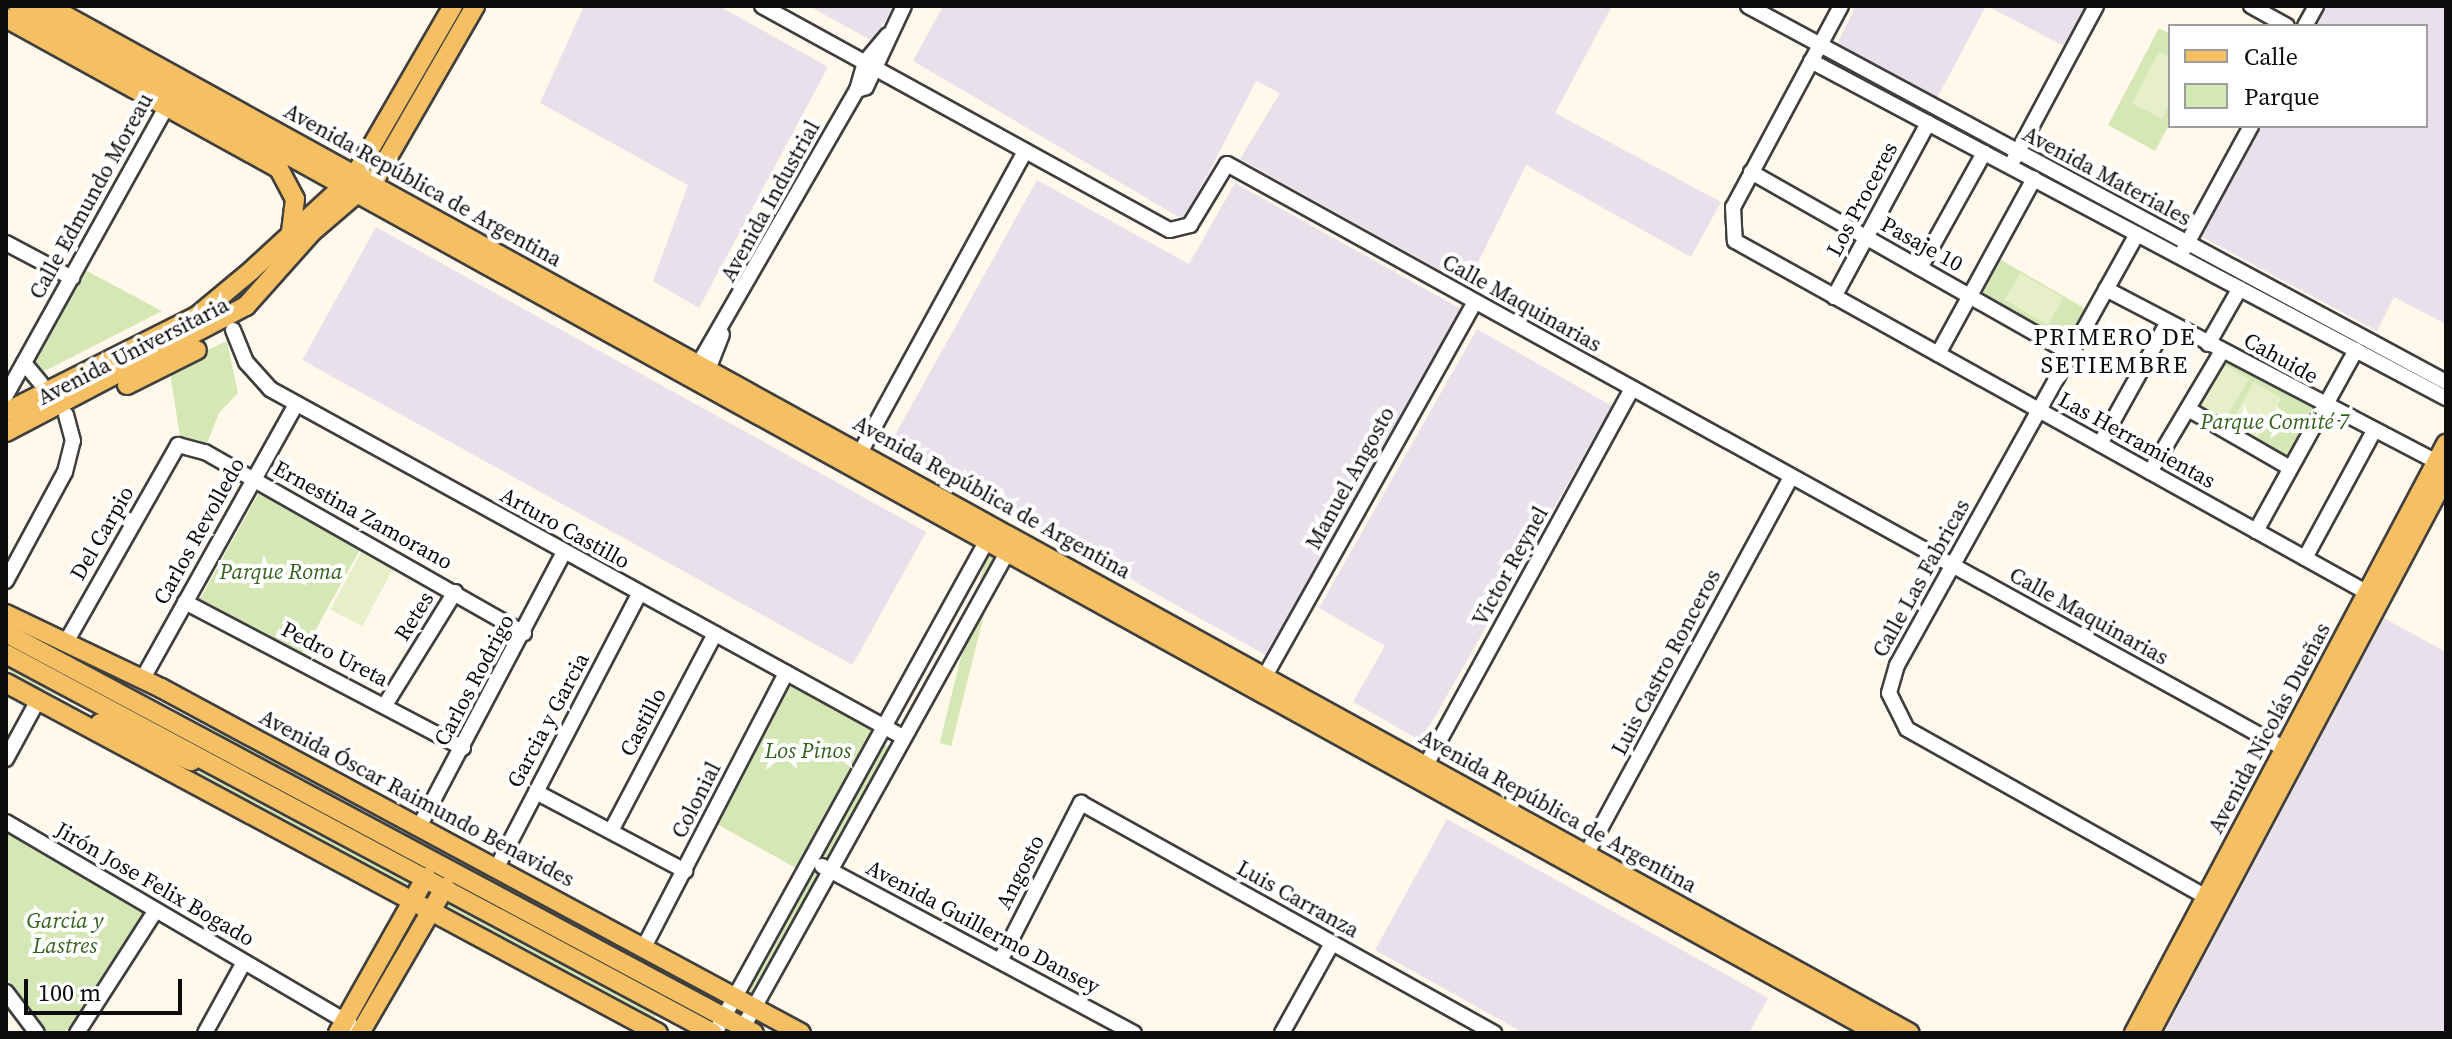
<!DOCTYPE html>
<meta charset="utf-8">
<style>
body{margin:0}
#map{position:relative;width:2452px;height:1039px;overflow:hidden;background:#fff8eb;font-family:"Source Serif 4",serif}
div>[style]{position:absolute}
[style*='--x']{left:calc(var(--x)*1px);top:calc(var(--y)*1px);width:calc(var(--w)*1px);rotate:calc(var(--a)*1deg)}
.industrial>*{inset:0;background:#e8e0eb;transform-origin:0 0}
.green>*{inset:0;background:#d6e7b6;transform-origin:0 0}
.pitch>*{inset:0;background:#e6efc8;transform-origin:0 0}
.roads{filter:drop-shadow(2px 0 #3f3f3f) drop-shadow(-2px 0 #3f3f3f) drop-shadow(0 2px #3f3f3f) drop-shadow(0 -2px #3f3f3f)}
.minor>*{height:14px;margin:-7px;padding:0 7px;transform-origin:7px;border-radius:7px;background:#fff}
.major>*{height:18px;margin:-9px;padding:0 9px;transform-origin:9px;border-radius:9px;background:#f5c064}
span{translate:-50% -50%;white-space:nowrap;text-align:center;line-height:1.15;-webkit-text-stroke:8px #fff;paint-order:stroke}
.street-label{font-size:22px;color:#0c0c0c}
.park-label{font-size:22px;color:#35611e;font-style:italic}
.neighbourhood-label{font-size:24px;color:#0c0c0c;letter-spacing:2px}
.frame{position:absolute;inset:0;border:8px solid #0c0c0c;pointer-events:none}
.legend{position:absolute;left:2168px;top:24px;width:260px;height:104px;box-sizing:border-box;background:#fff;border:2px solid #9e9e9e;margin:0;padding:10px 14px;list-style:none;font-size:24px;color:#0c0c0c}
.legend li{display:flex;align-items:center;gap:16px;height:40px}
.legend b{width:40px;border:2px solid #9e9e9e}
.scale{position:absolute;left:24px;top:979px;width:158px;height:36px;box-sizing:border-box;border:4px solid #0c0c0c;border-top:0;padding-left:10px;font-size:24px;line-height:28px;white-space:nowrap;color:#0c0c0c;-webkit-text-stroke:6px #fff;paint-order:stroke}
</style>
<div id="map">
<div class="industrial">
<div style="clip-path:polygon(584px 6px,719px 6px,828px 67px,699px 308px,653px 281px,688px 185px,540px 103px)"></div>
<div style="clip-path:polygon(809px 6px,893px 6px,874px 42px)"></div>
<div style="clip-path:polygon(943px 6px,1612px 6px,1555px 113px,1721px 202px,1691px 257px,1526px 165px,1467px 285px,1240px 159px,1280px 93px,1256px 81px,1184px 220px,913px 61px)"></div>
<div style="clip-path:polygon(1856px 6px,1986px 6px,1936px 100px,1837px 44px)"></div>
<div style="clip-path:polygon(1987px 6px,2088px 6px,2066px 47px)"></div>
<div style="clip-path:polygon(2327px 6px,2446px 6px,2446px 324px,2394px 297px,2377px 331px,2202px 237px,2262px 126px,2426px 126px,2426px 26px,2317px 26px)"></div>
<div style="clip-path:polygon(1037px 180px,1189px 264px,1235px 183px,1461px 309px,1267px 656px,890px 444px)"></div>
<div style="left:376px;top:227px;width:629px;height:152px;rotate:29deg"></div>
<div style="clip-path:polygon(1477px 329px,1612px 406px,1421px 741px,1353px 702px,1385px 646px,1319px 608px)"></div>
<div style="clip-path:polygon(2384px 618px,2446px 652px,2446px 1026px,2442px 1033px,2164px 1033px)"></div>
<div style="clip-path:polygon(1447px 819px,1768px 998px,1749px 1033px,1524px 1033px,1375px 950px)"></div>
</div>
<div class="green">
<div style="clip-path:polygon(2159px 28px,2170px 34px,2170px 123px,2155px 151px,2108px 125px)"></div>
<div style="clip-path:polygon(1834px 56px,2014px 152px,2010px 159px,1830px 65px)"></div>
<div style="left:2029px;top:159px;width:172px;height:11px;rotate:28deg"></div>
<div style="left:1996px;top:257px;width:103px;height:43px;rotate:30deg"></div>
<div style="clip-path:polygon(85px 270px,162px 311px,35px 376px,29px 366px)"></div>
<div style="clip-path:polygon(227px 341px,238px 393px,219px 413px,207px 443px,181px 443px,169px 367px)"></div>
<div style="left:2222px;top:358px;width:115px;height:58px;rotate:28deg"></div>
<div style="left:261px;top:489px;width:116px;height:126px;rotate:29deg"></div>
<div style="left:988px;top:549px;width:12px;height:200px;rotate:14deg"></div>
<div style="clip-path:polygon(6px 663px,135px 730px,6px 673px)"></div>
<div style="left:790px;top:684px;width:95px;height:158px;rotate:29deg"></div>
<div style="clip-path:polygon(178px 705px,359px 799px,355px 811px,259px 761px)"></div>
<div style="clip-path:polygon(115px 734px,191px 763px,417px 881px,409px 892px)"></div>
<div style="clip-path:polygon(882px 743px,893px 749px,827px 860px,822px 853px)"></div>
<div style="clip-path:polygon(406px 825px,699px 983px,696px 990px,401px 835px)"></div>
<div style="clip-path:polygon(6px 827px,146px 913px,90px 1006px,64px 1033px,48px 1033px,6px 977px)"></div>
<div style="clip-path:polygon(812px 872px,823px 878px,754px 996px,747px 989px)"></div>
<div style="clip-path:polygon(448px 896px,656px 1011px,655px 1017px,647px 1020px,442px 911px)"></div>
</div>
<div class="pitch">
<div style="clip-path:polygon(2159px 52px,2170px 57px,2170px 104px,2162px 119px,2132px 103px)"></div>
<div style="left:2020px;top:273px;width:50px;height:31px;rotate:30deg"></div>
<div style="left:2221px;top:362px;width:33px;height:52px;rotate:31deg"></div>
<div style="left:2254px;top:382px;width:32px;height:51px;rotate:30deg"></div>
<div style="left:361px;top:552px;width:36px;height:65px;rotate:28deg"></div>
</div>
<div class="roads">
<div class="minor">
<div style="--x:762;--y:6;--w:465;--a:28.8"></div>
<div style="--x:1170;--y:230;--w:21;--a:-14"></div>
<div style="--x:1190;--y:225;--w:71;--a:-58.8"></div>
<div style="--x:1227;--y:164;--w:1209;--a:28.94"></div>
<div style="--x:1748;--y:6;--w:793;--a:28.31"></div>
<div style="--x:1841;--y:6;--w:228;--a:118.2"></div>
<div style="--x:1733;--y:207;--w:34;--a:87"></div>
<div style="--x:1735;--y:241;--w:730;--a:29.09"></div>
<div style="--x:2251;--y:6;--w:41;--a:29.1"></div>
<div style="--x:2305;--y:26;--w:23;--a:-61"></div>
<div style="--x:1811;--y:61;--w:719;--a:27.96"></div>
<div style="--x:857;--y:90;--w:29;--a:-74"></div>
<div style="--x:865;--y:62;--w:35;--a:-50"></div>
<div style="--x:2014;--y:159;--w:174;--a:-61.8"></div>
<div style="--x:1751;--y:172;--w:367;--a:29.6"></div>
<div style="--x:2137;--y:234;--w:493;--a:119.1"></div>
<div style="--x:1897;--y:665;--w:29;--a:106"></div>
<div style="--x:1889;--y:693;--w:40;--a:63.4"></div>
<div style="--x:1907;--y:729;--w:343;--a:29.3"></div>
<div style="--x:6;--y:243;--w:75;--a:27.9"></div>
<div style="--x:2184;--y:249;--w:140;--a:-61.4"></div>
<div style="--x:1920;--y:268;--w:132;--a:-60.9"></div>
<div style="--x:2106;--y:289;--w:384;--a:27.6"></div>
<div style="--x:1834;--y:297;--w:198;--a:-61.6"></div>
<div style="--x:233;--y:330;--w:35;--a:68"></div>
<div style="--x:246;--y:362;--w:36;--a:48"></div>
<div style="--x:270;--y:389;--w:722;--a:28.8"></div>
<div style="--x:2208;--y:344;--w:64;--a:-60.3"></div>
<div style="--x:1938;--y:354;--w:200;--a:-61.3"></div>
<div style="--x:24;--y:363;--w:26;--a:50"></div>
<div style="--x:694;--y:372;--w:326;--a:-60"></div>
<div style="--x:857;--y:90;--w:9;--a:-18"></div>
<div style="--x:866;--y:87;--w:89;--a:-64.9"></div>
<div style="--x:704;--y:380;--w:49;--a:-68.6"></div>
<div style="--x:6;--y:395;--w:338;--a:-60.9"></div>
<div style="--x:2188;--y:409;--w:118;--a:30"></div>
<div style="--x:2100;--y:444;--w:140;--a:-60.9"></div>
<div style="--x:861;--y:451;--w:342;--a:-61.3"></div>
<div style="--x:2150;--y:472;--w:141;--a:-59.2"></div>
<div style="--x:2256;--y:531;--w:207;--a:-61.1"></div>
<div style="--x:2305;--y:558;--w:142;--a:-61.5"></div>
<div style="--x:6;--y:581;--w:124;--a:-61.6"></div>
<div style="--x:65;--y:472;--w:32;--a:-76"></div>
<div style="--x:73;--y:441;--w:27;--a:-105"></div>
<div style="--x:185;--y:602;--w:314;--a:27.7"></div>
<div style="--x:65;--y:644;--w:229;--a:-60.4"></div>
<div style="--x:178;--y:445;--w:28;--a:15"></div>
<div style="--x:205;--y:452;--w:367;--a:29.6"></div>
<div style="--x:1265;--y:676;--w:429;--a:-60.7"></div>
<div style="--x:142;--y:680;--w:315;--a:-60.8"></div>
<div style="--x:385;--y:705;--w:133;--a:-58.2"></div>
<div style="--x:6;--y:759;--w:67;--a:-61.5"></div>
<div style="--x:1426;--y:765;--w:429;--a:-61.3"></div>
<div style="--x:536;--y:792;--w:169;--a:27.9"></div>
<div style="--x:6;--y:822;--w:399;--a:30.4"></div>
<div style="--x:419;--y:827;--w:311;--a:-62.2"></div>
<div style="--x:611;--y:831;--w:223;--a:-62.2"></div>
<div style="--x:1581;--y:864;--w:440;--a:-61.5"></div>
<div style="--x:822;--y:866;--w:354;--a:28.2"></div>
<div style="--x:497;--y:867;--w:308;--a:-62.5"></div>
<div style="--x:644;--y:947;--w:309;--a:-62.6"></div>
<div style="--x:1000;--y:961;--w:178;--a:-62.9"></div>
<div style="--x:1081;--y:803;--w:473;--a:29.1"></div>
<div style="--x:6;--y:992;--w:51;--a:52.9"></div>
<div style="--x:77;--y:1033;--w:146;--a:-57.3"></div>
<div style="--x:205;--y:1033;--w:81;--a:-61.2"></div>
<div style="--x:715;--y:1033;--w:571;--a:-61.1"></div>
<div style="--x:740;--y:1033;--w:560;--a:-60.92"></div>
<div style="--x:1282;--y:1033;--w:103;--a:-60.9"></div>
</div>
<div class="major">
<div style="--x:18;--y:6;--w:2125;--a:28.91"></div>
<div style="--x:48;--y:6;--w:2126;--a:28.88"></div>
<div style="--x:6;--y:18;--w:312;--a:28.9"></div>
<div style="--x:279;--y:169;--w:34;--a:62"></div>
<div style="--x:295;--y:199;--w:33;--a:97"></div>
<div style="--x:127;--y:385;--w:78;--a:-26.6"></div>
<div style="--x:6;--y:412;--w:214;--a:-26.7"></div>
<div style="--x:197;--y:316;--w:72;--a:-39.9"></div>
<div style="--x:252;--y:270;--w:140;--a:-42.7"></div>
<div style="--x:355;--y:175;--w:195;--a:-59.9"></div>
<div style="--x:6;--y:432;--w:271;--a:-27.7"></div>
<div style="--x:246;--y:306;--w:99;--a:-48.3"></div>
<div style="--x:312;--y:232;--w:86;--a:-40.7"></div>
<div style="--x:377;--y:176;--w:196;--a:-60"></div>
<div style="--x:6;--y:614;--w:172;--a:25.5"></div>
<div style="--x:161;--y:688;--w:727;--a:28.33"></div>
<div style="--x:6;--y:633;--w:848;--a:28.14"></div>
<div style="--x:6;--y:654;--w:802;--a:28.19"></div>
<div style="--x:6;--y:683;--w:740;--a:28.23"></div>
<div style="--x:100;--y:723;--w:99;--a:22.7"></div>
<div style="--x:338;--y:1033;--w:179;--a:-60.6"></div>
<div style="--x:360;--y:1033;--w:169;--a:-59.8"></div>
<div style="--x:2134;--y:1033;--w:667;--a:-62.09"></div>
<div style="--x:2150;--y:1033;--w:631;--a:-62.01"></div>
</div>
</div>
<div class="street-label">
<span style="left:2107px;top:176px;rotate:28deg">Avenida Materiales</span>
<span style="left:423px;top:185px;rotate:29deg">Avenida República de Argentina</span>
<span style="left:91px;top:196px;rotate:-61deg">Calle Edmundo Moreau</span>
<span style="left:1862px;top:199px;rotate:-62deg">Los Proceres</span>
<span style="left:770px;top:201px;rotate:-61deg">Avenida Industrial</span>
<span style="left:1922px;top:244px;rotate:29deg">Pasaje 10</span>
<span style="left:1522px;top:303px;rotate:29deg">Calle Maquinarias</span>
<span style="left:133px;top:351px;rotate:-27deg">Avenida Universitaria</span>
<span style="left:2281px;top:358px;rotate:29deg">Cahuide</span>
<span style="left:2137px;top:440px;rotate:29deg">Las Herramientas</span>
<span style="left:1350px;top:478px;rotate:-61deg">Manuel Angosto</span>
<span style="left:992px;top:497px;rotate:29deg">Avenida República de Argentina</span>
<span style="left:363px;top:515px;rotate:29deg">Ernestina Zamorano</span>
<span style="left:565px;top:528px;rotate:29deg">Arturo Castillo</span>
<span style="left:199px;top:531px;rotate:-61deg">Carlos Revolledo</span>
<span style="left:102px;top:533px;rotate:-60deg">Del Carpio</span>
<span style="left:1510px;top:566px;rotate:-61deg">Victor Reynel</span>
<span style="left:1921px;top:578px;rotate:-61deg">Calle Las Fabricas</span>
<span style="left:414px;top:616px;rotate:-58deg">Retes</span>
<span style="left:2089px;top:616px;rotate:29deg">Calle Maquinarias</span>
<span style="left:335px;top:654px;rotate:27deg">Pedro Ureta</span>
<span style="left:1666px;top:662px;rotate:-62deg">Luis Castro Ronceros</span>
<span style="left:474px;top:680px;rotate:-62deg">Carlos Rodrigo</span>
<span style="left:548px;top:720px;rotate:-62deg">Garcia y Garcia</span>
<span style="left:643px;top:722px;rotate:-62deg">Castillo</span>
<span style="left:2269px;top:728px;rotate:-62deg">Avenida Nicolás Dueñas</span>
<span style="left:417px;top:798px;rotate:28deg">Avenida Óscar Raimundo Benavides</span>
<span style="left:696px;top:800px;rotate:-63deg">Colonial</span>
<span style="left:1558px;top:811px;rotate:29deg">Avenida República de Argentina</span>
<span style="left:1020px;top:872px;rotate:-63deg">Angosto</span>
<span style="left:155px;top:884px;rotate:30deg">Jirón Jose Felix Bogado</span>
<span style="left:1298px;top:899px;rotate:29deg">Luis Carranza</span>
<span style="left:983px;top:927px;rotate:28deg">Avenida Guillermo Dansey</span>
</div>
<div class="park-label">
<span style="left:2275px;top:422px">Parque Comité 7</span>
<span style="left:281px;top:572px">Parque Roma</span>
<span style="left:808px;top:751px">Los Pinos</span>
<span style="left:65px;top:933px">Garcia y<br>Lastres</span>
</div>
<div class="neighbourhood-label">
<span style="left:2115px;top:351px">PRIMERO DE<br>SETIEMBRE</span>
</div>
<div class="frame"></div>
<ul class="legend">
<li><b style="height:10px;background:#f5c064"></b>Calle</li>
<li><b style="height:22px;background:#d6e7b6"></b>Parque</li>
</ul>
<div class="scale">100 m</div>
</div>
